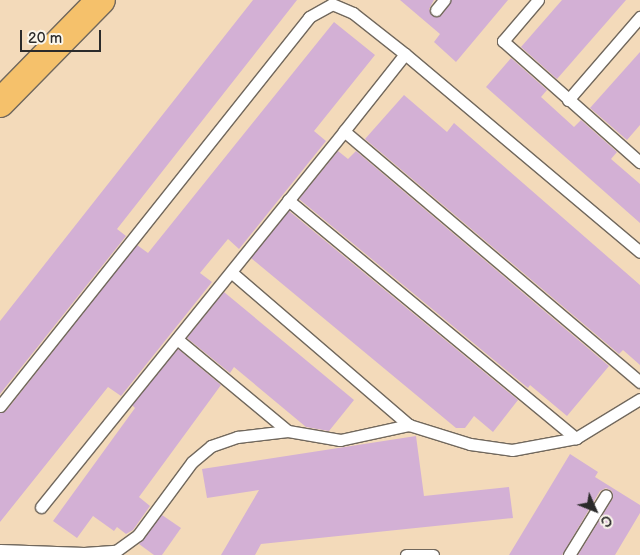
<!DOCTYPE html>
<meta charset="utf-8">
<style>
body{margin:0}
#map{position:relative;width:640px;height:555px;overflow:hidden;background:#f3daba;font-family:"Balsamiq Sans",sans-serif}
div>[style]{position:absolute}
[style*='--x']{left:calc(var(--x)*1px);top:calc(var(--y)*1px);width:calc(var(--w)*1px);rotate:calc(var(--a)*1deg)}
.building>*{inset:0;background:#d3b0d5}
.roads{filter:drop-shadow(1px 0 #71685d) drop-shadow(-1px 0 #71685d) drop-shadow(0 1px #71685d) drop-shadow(0 -1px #71685d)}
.service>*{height:11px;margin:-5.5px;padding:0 5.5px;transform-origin:5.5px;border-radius:5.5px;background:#fff}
.trunk>*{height:28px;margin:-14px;padding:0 14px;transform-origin:14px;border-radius:14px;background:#f5c16b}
span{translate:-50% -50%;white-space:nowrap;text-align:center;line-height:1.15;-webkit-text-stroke:4.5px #fbf7ec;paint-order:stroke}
.north{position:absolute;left:570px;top:485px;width:50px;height:50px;-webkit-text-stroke:4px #fbf7ec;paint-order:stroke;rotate:134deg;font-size:14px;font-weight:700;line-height:20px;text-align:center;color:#2b2b2b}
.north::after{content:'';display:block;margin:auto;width:18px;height:22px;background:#2b2b2b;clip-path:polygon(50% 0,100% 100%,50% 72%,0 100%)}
.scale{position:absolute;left:20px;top:30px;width:81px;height:22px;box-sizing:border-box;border:2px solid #2b2b2b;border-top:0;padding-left:6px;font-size:15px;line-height:18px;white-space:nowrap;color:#2b2b2b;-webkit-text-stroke:4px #fbf7ec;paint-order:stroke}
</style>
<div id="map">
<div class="building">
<div style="clip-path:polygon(253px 0,297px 0,117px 229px,126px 236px,0 394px,0 321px)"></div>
<div style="clip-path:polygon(400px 0,434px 0,429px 9px,435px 17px,442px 15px,451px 0,508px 0,456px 62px,434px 42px,440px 34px)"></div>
<div style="clip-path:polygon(562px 0,626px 0,557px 79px,521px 47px)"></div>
<div style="clip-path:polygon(334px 22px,375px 55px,314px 131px,326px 141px,239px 249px,228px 239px,200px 273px,212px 282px,121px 396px,108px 387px,0 522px,0 413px,6px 411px,137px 245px,148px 253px)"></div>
<div style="clip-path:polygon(640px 52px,640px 125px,627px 140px,590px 108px)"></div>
<div style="clip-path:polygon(511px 58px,547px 90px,541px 97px,574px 127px,581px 120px,617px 152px,611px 159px,640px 184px,640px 223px,486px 87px)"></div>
<div style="clip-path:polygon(404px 95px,447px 132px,454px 123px,640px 285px,640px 365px,623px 350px,619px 354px,365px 139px)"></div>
<div style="clip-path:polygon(338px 151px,348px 159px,356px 151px,609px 366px,567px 416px,530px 385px,528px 388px,299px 199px)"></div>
<div style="clip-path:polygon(289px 211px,518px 400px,493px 432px,474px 416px,465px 428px,456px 428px,251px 258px)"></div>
<div style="clip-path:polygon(224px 292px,354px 400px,329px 431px,306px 427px,234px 367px,230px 373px,187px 338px)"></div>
<div style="clip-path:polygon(178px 349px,221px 385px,139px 497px,150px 506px,133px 530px,126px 534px,117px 527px,114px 531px,93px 516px,77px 538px,53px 521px,135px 408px,132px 405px)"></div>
<div style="clip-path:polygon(416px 436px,424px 496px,509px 487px,513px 518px,261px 544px,255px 555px,221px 555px,259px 490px,207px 498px,202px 469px)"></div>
<div style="clip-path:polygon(570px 454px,598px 472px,595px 477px,640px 505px,640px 513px,615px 555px,578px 555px,613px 498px,612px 491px,606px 488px,600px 491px,562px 555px,509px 555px)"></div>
<div style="clip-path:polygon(162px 515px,181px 528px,162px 555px,154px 555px,139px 544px)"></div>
</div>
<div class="roads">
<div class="service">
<div style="--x:538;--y:0;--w:54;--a:130.5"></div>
<div style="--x:503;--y:41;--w:183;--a:41.5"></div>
<div style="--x:436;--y:10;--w:13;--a:-51"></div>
<div style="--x:405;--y:54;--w:307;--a:40.1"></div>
<div style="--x:568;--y:100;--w:110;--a:-49.1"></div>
<div style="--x:288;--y:200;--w:374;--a:39.6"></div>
<div style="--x:231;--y:272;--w:235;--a:40.7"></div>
<div style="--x:177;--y:339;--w:144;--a:39.7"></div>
<div style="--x:0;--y:406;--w:497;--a:-51.5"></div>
<div style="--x:309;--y:17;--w:26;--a:-29"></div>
<div style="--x:332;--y:4;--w:23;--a:23"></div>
<div style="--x:353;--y:13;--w:66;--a:38.3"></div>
<div style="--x:405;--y:54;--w:98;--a:128.4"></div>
<div style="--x:344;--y:131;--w:388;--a:40.3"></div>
<div style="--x:41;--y:507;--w:483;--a:-51.1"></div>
<div style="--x:0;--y:550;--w:84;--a:2"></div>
<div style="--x:84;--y:553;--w:32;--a:-4"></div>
<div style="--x:116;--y:551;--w:27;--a:-36"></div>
<div style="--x:138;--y:535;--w:91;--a:-53.5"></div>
<div style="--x:192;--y:462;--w:25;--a:-40"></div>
<div style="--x:211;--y:446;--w:28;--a:-19"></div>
<div style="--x:237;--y:437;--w:51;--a:-6.7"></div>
<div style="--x:288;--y:431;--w:53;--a:9.8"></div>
<div style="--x:340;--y:440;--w:71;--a:-12.3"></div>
<div style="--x:409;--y:425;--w:64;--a:17.3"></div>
<div style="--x:470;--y:444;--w:42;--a:8.1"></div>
<div style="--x:512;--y:450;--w:65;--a:-10.6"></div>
<div style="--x:576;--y:438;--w:75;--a:-31.4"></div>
<div style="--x:406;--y:555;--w:27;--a:0"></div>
<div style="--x:569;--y:555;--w:70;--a:-58.3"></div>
</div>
<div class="trunk">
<div style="--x:0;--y:103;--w:144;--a:-45.6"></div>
</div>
</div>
<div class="north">С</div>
<div class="scale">20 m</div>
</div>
